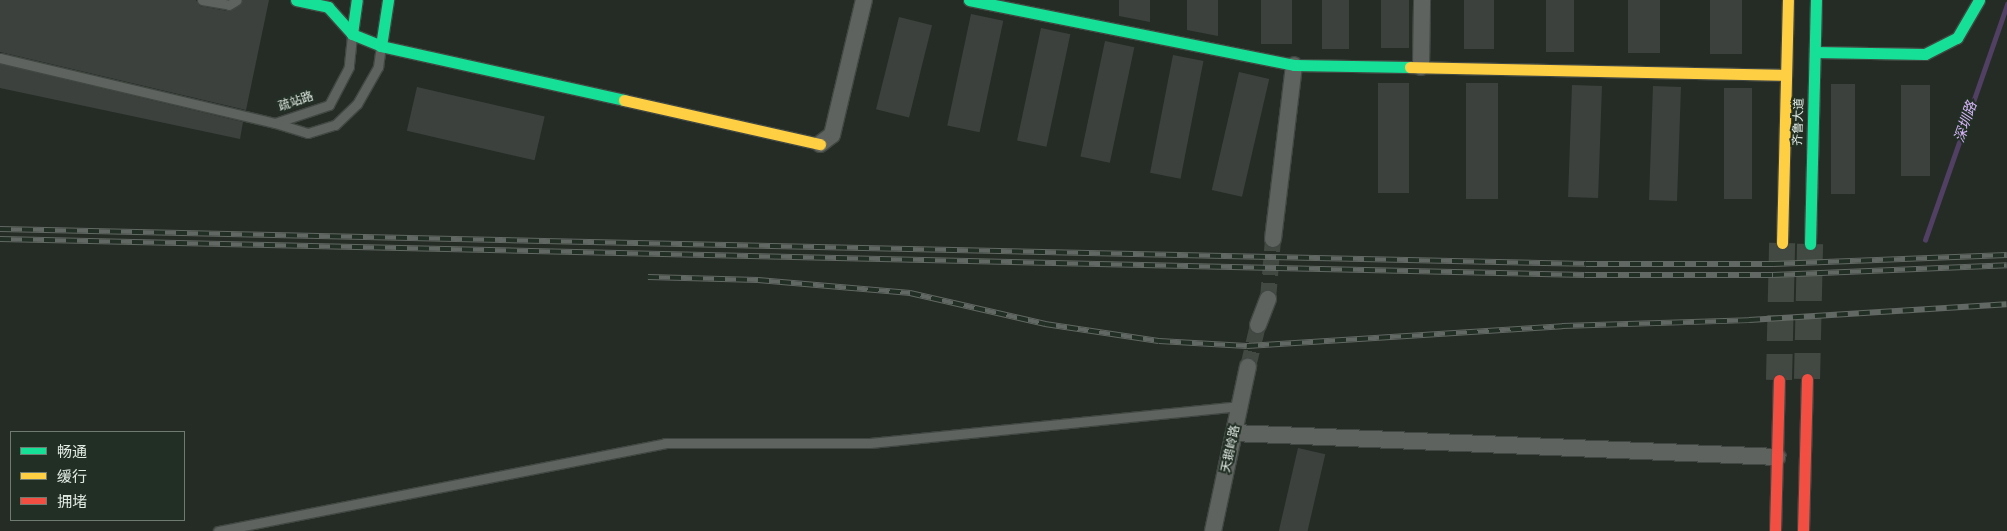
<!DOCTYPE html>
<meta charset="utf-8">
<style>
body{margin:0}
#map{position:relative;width:2007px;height:531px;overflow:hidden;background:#252c26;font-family:"Nunito Sans","Noto Sans SC",sans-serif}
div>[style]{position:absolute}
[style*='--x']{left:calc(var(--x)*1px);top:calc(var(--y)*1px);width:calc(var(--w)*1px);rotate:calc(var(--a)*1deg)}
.stream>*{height:4.5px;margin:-2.25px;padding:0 2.25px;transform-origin:2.25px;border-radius:2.25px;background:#513f64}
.building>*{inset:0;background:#3c413d;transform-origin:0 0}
.street-tunnel>*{height:16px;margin-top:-8px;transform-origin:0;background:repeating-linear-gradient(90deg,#414942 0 16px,transparent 0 24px)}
.primary-tunnel>*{height:26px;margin-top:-13px;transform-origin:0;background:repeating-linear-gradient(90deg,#414942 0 26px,transparent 0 39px)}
.roads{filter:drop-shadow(1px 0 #414742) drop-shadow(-1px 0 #414742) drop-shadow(0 1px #414742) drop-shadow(0 -1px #414742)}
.lane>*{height:9px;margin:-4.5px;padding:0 4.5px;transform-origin:4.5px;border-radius:4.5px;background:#5e635f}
.street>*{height:16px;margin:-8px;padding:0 8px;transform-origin:8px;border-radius:8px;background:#5e635f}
.fast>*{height:11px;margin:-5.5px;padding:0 5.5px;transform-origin:5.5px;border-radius:5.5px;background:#16e098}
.slow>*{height:11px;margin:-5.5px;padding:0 5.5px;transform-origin:5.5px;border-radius:5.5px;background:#ffcf43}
.jam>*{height:11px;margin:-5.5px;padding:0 5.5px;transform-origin:5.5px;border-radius:5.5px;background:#f24e42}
.rail>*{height:5.5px;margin-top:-2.75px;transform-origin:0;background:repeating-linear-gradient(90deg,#222f25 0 11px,#626863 0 22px);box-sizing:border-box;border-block:1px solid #626863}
span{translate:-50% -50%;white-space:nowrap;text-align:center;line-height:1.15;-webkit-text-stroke:4px #222f25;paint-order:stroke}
.street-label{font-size:12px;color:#e2ebe4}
.water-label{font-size:14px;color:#d6b5fa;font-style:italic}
.legend{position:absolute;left:10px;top:431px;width:175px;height:90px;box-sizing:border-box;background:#222f25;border:1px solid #6f7a71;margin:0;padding:6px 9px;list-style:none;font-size:15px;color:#e2ebe4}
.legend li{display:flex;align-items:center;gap:10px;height:25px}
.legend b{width:25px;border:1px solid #6f7a71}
</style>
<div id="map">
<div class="stream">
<div style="--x:1925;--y:240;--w:250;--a:-70.8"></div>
</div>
<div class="building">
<div style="clip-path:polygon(0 0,196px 0,200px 6px,228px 11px,240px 5px,243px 0,269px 0,246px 110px,0 52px)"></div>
<div style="clip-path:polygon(1119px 0,1150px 0,1150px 22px,1119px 16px)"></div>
<div style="clip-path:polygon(1187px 0,1218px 0,1218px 36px,1187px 30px)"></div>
<div style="left:1261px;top:0;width:31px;height:44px"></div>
<div style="left:1322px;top:0;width:27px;height:49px"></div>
<div style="left:1381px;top:0;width:28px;height:48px"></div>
<div style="left:1464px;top:0;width:30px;height:49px"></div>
<div style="left:1546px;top:0;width:28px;height:52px"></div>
<div style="left:1628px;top:0;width:32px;height:53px"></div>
<div style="left:1710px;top:0;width:32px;height:54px"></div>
<div style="left:971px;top:14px;width:33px;height:114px;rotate:12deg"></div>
<div style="left:899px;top:17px;width:34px;height:95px;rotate:14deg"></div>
<div style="left:1041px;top:28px;width:30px;height:115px;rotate:12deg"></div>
<div style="left:1105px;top:41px;width:30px;height:118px;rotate:12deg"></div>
<div style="left:1173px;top:55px;width:31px;height:120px;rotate:11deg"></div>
<div style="clip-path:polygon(0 64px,243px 122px,240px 139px,0 88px)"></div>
<div style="left:1239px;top:72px;width:31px;height:121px;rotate:13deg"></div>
<div style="left:1378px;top:83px;width:31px;height:110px"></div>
<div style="left:1466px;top:83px;width:32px;height:116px"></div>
<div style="left:1831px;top:84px;width:24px;height:110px"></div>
<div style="left:1572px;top:85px;width:30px;height:112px;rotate:2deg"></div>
<div style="left:1901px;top:85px;width:29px;height:91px"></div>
<div style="left:1653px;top:86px;width:28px;height:114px;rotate:2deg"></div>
<div style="left:417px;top:87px;width:131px;height:45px;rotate:13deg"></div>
<div style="left:1724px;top:88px;width:28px;height:111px"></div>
<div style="left:1298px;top:448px;width:28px;height:85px;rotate:13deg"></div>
</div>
<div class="street-tunnel">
<div style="--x:1268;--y:299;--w:60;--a:-85.2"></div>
<div style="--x:1248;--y:367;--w:43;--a:-76.6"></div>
</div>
<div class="primary-tunnel">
<div style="--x:1807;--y:379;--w:135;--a:-88.7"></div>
<div style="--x:1779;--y:380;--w:137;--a:-88.7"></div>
</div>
<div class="roads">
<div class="lane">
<div style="--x:202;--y:0;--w:27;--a:10"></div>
<div style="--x:229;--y:5;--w:9;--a:-32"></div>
<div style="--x:352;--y:36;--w:31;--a:96"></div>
<div style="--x:349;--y:67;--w:43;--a:117.8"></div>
<div style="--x:329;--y:105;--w:57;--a:161.6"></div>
<div style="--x:275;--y:123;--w:34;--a:17"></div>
<div style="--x:308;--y:133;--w:28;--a:-17"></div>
<div style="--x:335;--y:125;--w:30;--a:-44"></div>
<div style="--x:357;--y:104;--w:43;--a:-60.4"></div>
<div style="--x:378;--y:67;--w:21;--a:-82"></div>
<div style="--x:0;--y:58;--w:283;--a:13.3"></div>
<div style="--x:218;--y:531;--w:456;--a:-11.1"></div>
<div style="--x:665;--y:443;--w:205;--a:0"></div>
<div style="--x:870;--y:443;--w:372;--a:-5.7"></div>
</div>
<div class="street">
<div style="--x:1421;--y:67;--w:67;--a:-89.1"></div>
<div style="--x:820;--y:144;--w:15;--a:-37"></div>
<div style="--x:832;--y:135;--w:139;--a:-76.7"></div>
<div style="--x:1273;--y:239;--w:175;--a:-83.1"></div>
<div style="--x:1258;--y:325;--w:28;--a:-69"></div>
<div style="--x:1234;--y:433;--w:544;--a:2.53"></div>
<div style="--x:1213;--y:531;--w:168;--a:-78"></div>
</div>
<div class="fast">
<div style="--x:296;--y:0;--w:33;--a:12"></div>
<div style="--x:328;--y:7;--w:36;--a:48"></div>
<div style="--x:352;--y:34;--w:31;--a:22"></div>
<div style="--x:381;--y:46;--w:249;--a:12.5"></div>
<div style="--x:969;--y:0;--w:331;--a:11.3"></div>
<div style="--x:1294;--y:65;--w:116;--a:1"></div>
<div style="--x:352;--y:34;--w:34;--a:-82"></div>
<div style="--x:381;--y:46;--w:47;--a:-81.3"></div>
<div style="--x:1815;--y:52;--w:110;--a:1"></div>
<div style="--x:1925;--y:54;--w:36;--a:-27"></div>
<div style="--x:1957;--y:38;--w:44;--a:-59.9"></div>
<div style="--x:1810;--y:244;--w:244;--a:-88.6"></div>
</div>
<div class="slow">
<div style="--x:1410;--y:67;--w:376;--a:1.2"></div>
<div style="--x:624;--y:100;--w:201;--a:12.7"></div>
<div style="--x:1782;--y:243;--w:243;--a:-88.6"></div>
</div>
<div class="jam">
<div style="--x:1775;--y:531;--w:151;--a:-88.5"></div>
<div style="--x:1803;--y:531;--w:152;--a:-88.5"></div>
</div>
</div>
<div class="rail">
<div style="--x:0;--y:229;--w:1586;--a:1.26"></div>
<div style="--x:1586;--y:264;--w:187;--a:0"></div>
<div style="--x:1773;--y:264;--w:234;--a:-2.2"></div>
<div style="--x:0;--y:239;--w:1585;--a:1.3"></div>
<div style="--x:1585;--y:275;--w:188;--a:0"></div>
<div style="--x:1773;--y:275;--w:234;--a:-2.4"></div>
<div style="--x:648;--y:277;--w:110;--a:1.6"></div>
<div style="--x:758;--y:280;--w:153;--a:4.9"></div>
<div style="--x:910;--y:293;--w:139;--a:12.9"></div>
<div style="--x:1045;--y:324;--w:115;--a:8.5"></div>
<div style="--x:1159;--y:341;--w:88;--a:3.3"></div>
<div style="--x:1247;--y:346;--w:316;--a:-3.6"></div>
<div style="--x:1562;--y:326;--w:187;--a:-1.8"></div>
<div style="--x:1749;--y:320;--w:258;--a:-3.5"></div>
</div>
<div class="street-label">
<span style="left:296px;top:102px;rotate:-19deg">疏站路</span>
<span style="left:1799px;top:122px;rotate:-88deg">齐鲁大道</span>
<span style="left:1231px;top:449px;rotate:-78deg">天鹅岭路</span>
</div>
<div class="water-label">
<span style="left:1966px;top:122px;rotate:-71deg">深圳路</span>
</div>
<ul class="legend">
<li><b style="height:6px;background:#16e098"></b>畅通</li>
<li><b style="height:6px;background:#ffcf43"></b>缓行</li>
<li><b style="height:6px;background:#f24e42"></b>拥堵</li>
</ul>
</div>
